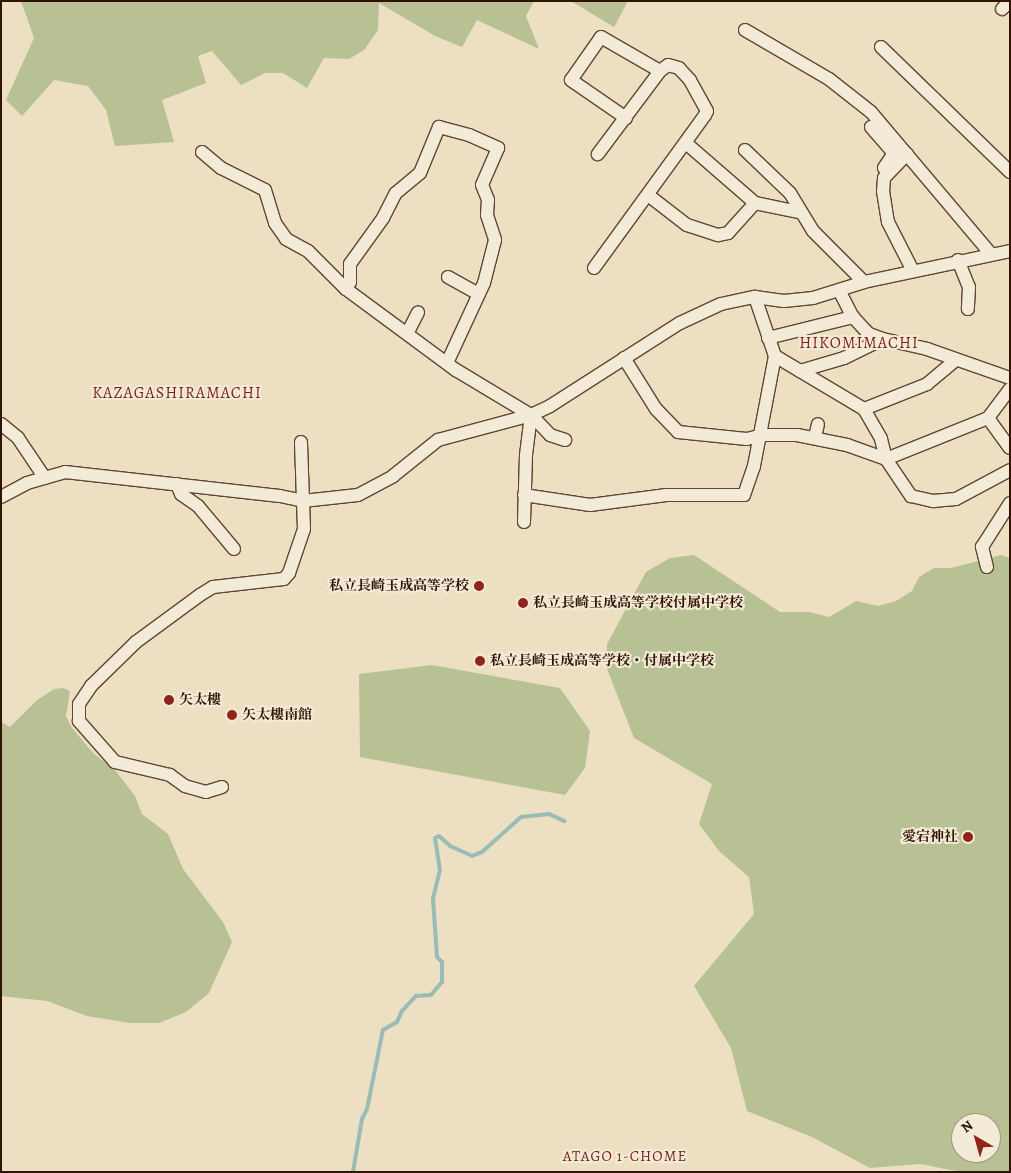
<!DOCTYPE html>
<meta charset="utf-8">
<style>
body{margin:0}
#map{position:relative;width:1011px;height:1173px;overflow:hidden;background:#ecdfc2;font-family:Alegreya,"Noto Serif JP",serif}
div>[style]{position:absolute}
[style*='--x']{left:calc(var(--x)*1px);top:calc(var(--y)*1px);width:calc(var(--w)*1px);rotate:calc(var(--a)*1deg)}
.green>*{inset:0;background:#b8c193}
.stream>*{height:4px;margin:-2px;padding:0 2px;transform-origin:2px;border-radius:2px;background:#99bcb7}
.roads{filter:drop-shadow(1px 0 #5f4630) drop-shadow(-1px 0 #5f4630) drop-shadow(0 1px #5f4630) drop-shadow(0 -1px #5f4630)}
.street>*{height:12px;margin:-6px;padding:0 6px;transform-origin:6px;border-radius:6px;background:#f3ead7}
.dots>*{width:14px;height:14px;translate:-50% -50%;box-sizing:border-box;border:2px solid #f3ead7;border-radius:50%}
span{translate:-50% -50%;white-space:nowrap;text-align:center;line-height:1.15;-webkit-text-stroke:4px #f3ead7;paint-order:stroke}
.poi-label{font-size:14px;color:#301300;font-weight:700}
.right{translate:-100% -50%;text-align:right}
.left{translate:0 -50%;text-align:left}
.neighbourhood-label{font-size:15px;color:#7a1f14;letter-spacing:1px}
.quarter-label{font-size:16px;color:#7a1f14;letter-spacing:1px}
.frame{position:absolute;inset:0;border:2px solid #301300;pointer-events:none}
.north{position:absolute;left:951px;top:1113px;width:50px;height:50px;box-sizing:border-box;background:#f3ead7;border:1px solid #a59481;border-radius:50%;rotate:322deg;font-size:14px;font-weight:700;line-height:20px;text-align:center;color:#301300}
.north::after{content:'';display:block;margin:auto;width:18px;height:22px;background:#8f2418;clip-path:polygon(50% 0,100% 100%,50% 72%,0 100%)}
</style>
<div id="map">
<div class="green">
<div style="clip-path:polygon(21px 1px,534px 1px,526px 16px,539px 49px,477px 20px,462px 47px,435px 36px,379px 3px,378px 30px,364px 50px,349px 59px,324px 58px,307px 88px,283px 73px,265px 73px,241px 85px,212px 51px,198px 56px,206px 83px,162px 100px,174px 142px,115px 146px,106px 110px,88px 86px,54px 80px,22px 116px,6px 100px,34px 38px)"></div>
<div style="clip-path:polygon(571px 1px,628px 1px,614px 27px)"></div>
<div style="clip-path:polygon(evenodd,694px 555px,780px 612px,809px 612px,829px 617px,856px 601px,878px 606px,896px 601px,912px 591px,919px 577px,934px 568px,951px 568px,1001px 555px,1010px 558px,1010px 1172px,961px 1172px,920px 1164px,870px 1168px,812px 1137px,747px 1111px,731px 1048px,694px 986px,754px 914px,749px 877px,719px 851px,699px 824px,712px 784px,634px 738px,607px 669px,607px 644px,646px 572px,670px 558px,694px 555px,961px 1123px,991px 1123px,991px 1153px,961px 1153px,961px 1123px)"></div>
<div style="clip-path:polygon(432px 665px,560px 688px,590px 731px,585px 768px,565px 795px,360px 757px,359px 674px)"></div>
<div style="clip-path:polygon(63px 688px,70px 691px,66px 716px,72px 728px,94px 754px,115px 770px,135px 796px,142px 814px,168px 834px,183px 869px,223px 922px,232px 942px,209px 993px,186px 1012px,159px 1023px,130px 1023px,87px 1016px,47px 1001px,1px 996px,1px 722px,10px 727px,37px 700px,54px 689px)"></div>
</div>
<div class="stream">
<div style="--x:353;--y:1172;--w:54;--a:-80.4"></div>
<div style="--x:362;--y:1119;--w:11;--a:-63"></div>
<div style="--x:367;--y:1109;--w:81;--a:-78.6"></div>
<div style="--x:383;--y:1030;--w:16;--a:-30"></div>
<div style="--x:397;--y:1022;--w:12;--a:-66"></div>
<div style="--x:402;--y:1011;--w:21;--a:-47"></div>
<div style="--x:416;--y:996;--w:15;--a:-4"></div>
<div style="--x:431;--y:995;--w:17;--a:-50"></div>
<div style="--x:442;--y:982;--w:20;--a:-90"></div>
<div style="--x:442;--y:962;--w:7;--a:-135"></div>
<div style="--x:437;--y:957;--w:59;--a:-93.9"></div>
<div style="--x:433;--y:898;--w:29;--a:-76"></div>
<div style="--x:440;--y:870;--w:32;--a:-99"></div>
<div style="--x:435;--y:838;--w:4;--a:-27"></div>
<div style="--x:439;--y:836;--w:15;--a:42"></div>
<div style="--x:450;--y:846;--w:24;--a:24"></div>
<div style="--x:472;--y:856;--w:11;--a:-22"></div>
<div style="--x:482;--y:852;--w:52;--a:-41.9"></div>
<div style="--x:521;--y:817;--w:28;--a:-6"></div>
<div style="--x:549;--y:814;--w:17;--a:25"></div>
</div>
<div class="roads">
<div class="street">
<div style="--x:1002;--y:9;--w:11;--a:-41"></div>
<div style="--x:745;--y:30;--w:97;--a:30.3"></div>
<div style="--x:829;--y:79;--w:53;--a:38.2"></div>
<div style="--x:871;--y:112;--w:185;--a:49.8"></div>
<div style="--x:881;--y:47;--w:180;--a:44.1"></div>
<div style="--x:626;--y:118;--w:67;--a:-145.4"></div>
<div style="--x:571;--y:80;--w:52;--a:-55.1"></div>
<div style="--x:601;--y:37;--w:68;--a:30"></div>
<div style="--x:871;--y:127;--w:35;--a:49"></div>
<div style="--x:894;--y:153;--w:18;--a:124"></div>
<div style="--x:687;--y:144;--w:90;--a:40.9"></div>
<div style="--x:755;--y:203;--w:45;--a:11.6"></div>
<div style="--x:745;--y:150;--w:62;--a:43.7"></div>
<div style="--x:790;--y:193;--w:44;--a:58.8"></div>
<div style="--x:813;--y:231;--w:72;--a:45"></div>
<div style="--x:202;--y:152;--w:25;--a:40"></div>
<div style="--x:221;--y:168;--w:49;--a:26.6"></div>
<div style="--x:265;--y:190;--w:34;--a:73"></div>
<div style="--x:275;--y:223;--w:19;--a:55"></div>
<div style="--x:286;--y:239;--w:25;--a:29"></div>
<div style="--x:308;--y:251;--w:54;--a:45"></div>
<div style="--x:346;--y:289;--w:137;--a:36.4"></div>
<div style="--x:456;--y:370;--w:87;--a:31"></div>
<div style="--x:531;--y:415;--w:28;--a:46"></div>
<div style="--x:550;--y:435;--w:16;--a:18"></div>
<div style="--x:907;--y:154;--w:33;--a:134"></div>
<div style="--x:884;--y:178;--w:13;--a:94"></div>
<div style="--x:883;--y:191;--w:31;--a:81"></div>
<div style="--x:888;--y:222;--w:55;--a:63"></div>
<div style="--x:648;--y:195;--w:49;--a:37.6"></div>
<div style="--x:687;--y:225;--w:33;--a:18"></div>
<div style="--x:718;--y:235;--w:10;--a:-11"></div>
<div style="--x:728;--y:233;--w:40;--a:-48"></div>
<div style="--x:958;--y:260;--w:29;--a:68"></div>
<div style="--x:969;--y:287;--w:22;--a:93"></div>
<div style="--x:594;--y:268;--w:189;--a:-54"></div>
<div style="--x:705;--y:115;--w:4;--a:-63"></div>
<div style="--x:707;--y:111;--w:35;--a:-119"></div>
<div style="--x:690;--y:80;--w:16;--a:-133"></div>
<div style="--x:679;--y:68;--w:11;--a:-165"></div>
<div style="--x:668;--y:65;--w:10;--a:143"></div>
<div style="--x:660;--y:71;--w:104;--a:126.8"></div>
<div style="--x:448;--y:277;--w:35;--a:29"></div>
<div style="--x:346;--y:289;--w:8;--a:-60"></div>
<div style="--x:350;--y:282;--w:18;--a:-90"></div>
<div style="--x:350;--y:264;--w:57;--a:-54.3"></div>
<div style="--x:383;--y:218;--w:28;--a:-63"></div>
<div style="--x:396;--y:193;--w:31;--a:-40"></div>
<div style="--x:420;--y:173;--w:50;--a:-67.6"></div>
<div style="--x:439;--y:127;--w:31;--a:15"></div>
<div style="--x:469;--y:135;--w:32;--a:24"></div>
<div style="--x:498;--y:148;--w:40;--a:113.4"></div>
<div style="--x:482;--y:185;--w:16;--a:68"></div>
<div style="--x:488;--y:200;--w:15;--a:94"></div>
<div style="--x:487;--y:215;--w:26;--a:72"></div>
<div style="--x:495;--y:240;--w:44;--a:104.3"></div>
<div style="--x:484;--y:283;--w:86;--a:114.8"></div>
<div style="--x:840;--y:292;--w:28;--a:63"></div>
<div style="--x:755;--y:297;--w:62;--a:71.3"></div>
<div style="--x:775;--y:356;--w:104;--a:30.8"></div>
<div style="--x:864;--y:409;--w:34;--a:60"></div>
<div style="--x:881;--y:439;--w:21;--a:76"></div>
<div style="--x:886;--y:459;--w:110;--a:-21.9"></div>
<div style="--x:988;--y:418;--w:36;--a:-53"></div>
<div style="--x:408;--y:332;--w:22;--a:-63"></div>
<div style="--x:768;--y:338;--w:88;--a:-13.9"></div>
<div style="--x:853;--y:317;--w:23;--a:47"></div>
<div style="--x:869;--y:334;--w:15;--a:20"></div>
<div style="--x:624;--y:358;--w:60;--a:57.9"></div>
<div style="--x:656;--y:409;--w:32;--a:46"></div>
<div style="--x:678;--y:432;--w:69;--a:5.8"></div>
<div style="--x:747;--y:439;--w:16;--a:-14"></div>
<div style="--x:763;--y:435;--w:34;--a:0"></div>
<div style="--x:797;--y:435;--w:51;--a:11.3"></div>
<div style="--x:847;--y:445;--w:41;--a:19.7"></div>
<div style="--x:886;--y:459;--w:45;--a:56"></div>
<div style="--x:911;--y:496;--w:23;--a:13"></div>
<div style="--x:933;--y:501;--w:23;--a:-5"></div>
<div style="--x:956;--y:499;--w:61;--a:-28.2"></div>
<div style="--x:800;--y:371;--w:46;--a:-16.5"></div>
<div style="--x:844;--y:358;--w:43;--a:-26"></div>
<div style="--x:883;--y:339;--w:45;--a:12.8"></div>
<div style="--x:927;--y:349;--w:88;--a:19.3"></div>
<div style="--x:864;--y:409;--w:68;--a:-21.6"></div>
<div style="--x:927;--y:384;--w:38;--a:-40"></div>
<div style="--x:988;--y:418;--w:37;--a:54"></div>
<div style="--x:1;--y:424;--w:22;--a:39"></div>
<div style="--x:18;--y:438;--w:48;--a:56"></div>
<div style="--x:815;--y:437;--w:13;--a:-77"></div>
<div style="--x:177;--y:484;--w:11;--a:68"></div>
<div style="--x:181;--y:494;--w:21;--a:35"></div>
<div style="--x:198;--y:506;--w:56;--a:50.1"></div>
<div style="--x:524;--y:495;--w:67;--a:8.6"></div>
<div style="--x:590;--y:505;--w:77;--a:-7.5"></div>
<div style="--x:666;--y:495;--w:78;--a:0"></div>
<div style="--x:744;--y:495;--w:31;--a:-71"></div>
<div style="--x:754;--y:466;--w:112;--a:-79.2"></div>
<div style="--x:1;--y:497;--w:30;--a:-28"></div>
<div style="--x:27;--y:483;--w:40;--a:-16"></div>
<div style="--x:65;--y:472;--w:216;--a:6.4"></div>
<div style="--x:280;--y:496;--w:24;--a:12"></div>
<div style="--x:303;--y:501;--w:55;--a:-6.2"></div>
<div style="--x:358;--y:495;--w:40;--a:-28"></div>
<div style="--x:393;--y:476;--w:58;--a:-38.7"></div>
<div style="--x:438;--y:440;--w:96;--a:-15"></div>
<div style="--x:531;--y:415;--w:21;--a:-25"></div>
<div style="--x:550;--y:406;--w:154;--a:-32.6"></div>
<div style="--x:680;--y:323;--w:45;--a:-24.9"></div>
<div style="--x:721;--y:304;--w:35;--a:-12"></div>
<div style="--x:755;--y:297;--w:29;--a:8"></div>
<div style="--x:784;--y:301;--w:29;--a:-6"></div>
<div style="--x:813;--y:298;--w:53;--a:-17.4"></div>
<div style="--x:864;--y:282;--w:149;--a:-12"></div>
<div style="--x:524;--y:522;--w:67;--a:-88.3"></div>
<div style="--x:526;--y:455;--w:40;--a:-82.9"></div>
<div style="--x:987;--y:567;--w:21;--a:-104"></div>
<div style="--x:982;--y:547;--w:52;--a:-57.5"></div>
<div style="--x:222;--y:787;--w:17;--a:163"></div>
<div style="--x:206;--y:792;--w:22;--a:-164"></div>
<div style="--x:185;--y:786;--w:19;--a:-144"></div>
<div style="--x:170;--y:775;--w:57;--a:-166.7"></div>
<div style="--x:115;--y:762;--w:55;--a:-131.3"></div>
<div style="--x:79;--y:721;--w:17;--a:-90"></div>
<div style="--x:79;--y:704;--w:22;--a:-56"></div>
<div style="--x:91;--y:686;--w:63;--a:-44.4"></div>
<div style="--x:136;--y:642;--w:79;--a:-36.3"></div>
<div style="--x:200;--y:595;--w:15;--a:-32"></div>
<div style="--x:213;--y:587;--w:71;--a:-6.4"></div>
<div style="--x:284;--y:579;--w:8;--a:-50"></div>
<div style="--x:289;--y:573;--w:46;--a:-71.2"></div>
<div style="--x:304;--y:529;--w:87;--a:-92"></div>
</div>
</div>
<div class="dots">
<div style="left:479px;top:586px;background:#8f2418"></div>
<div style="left:523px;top:603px;background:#8f2418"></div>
<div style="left:480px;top:661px;background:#8f2418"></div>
<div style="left:169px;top:700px;background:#8f2418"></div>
<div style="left:232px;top:715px;background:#8f2418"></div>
<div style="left:968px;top:837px;background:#8f2418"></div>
</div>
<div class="poi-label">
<span class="right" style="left:469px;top:586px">私立長崎玉成高等学校</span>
<span class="left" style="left:533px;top:603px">私立長崎玉成高等学校付属中学校</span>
<span class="left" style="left:490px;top:661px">私立長崎玉成高等学校・付属中学校</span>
<span class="left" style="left:179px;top:700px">矢太樓</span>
<span class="left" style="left:242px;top:715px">矢太樓南館</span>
<span class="right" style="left:958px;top:837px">愛宕神社</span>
</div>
<div class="neighbourhood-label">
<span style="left:625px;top:1157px">ATAGO 1-CHOME</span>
</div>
<div class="quarter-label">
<span style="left:859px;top:343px">HIKOMIMACHI</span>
<span style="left:177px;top:393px">KAZAGASHIRAMACHI</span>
</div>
<div class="frame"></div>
<div class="north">N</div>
</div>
